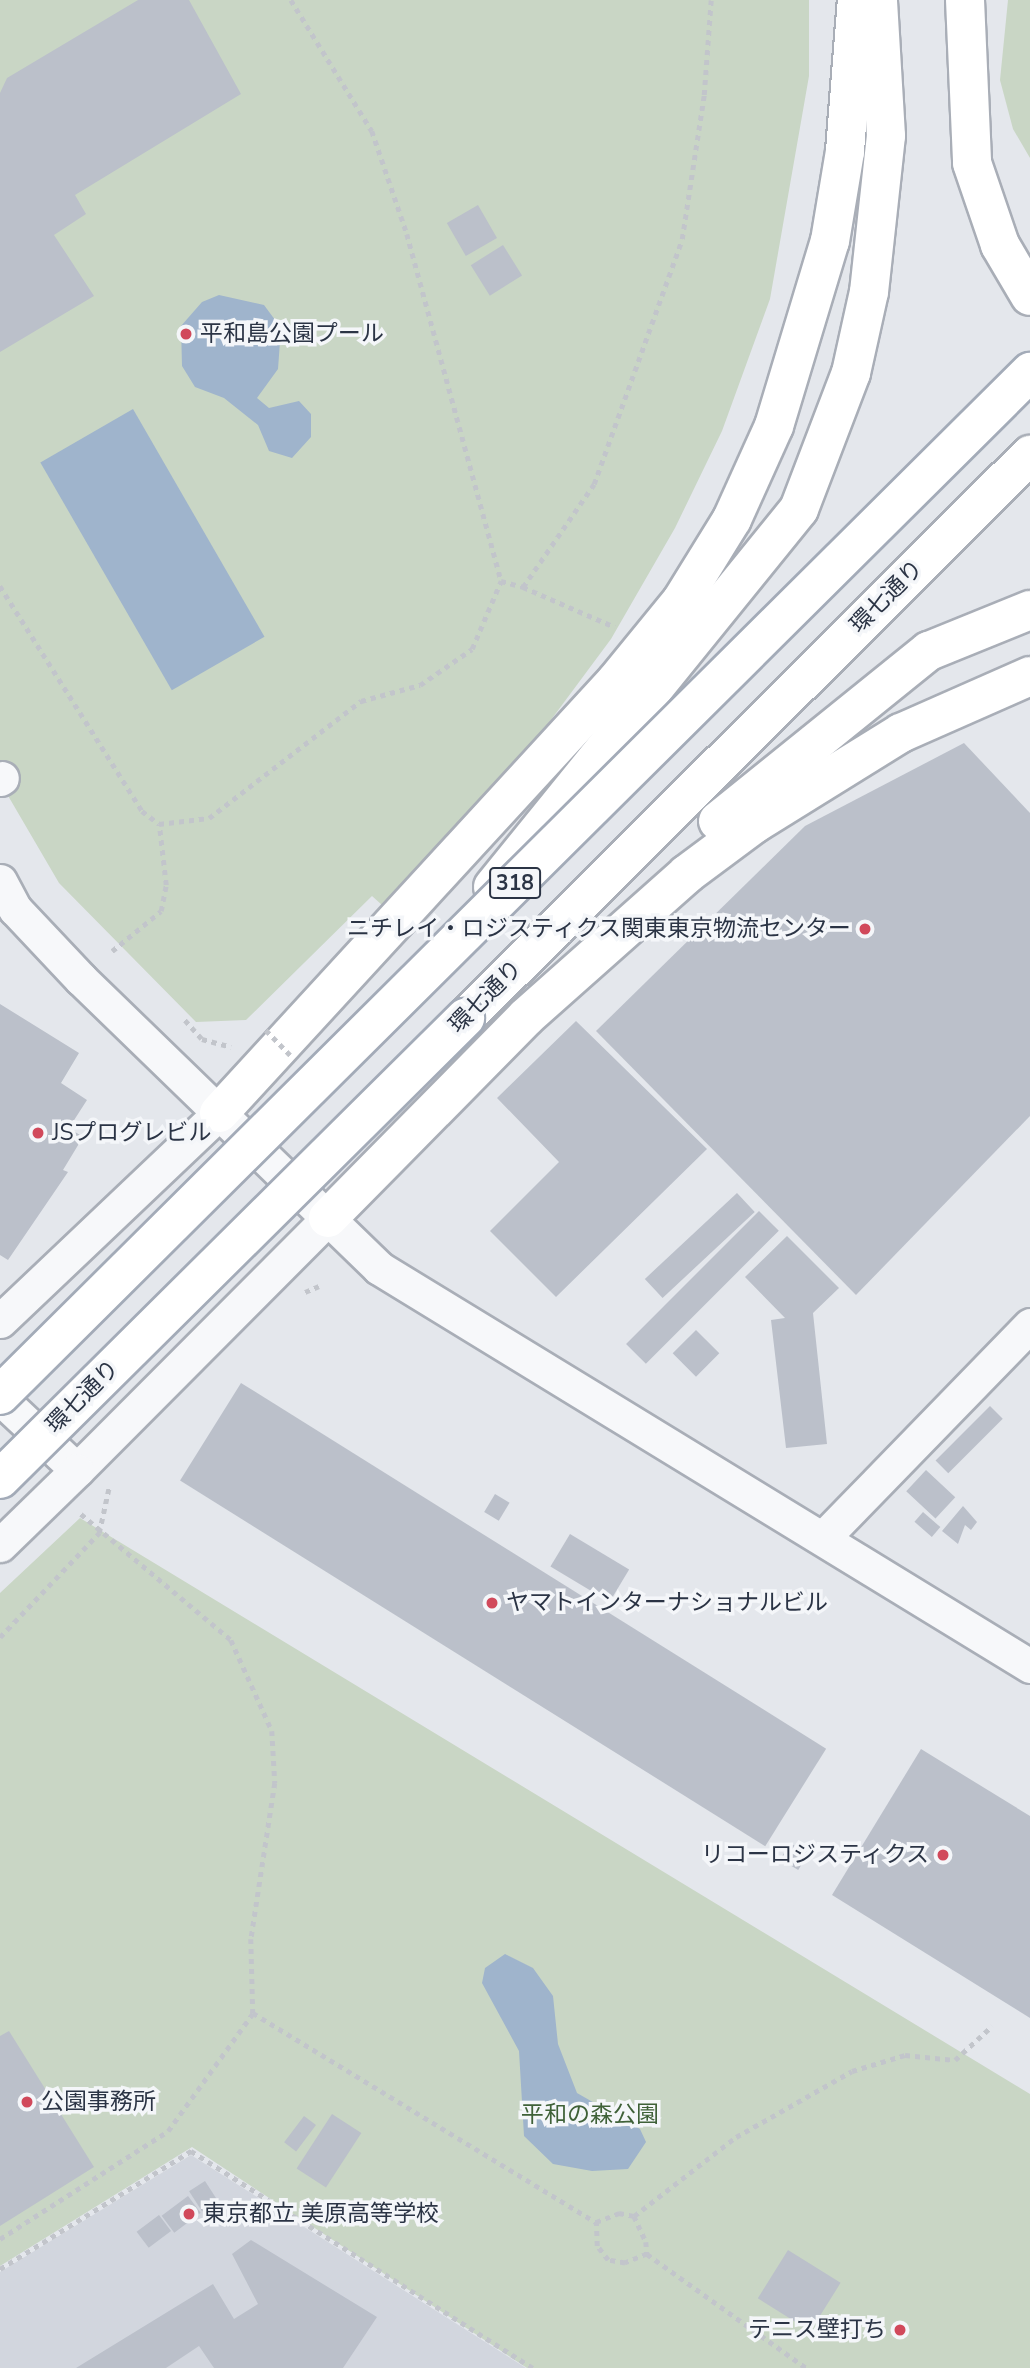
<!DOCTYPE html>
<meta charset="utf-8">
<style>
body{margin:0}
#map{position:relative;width:1030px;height:2368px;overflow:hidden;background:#e4e7ec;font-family:"Nunito Sans","Noto Sans JP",sans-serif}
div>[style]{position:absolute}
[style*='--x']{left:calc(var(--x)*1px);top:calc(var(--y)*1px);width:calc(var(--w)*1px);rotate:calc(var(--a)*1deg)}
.built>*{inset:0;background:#d2d6de}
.green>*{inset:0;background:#c9d6c5}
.water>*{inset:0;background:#9fb4cc;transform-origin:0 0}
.building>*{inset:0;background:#bbc0ca;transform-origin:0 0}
.path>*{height:4.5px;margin-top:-2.25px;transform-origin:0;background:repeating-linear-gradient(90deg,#c2c5cb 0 5px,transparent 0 10px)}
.roads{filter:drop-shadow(2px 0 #a9aeb7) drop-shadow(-2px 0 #a9aeb7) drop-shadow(0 2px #a9aeb7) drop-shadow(0 -2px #a9aeb7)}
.minor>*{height:33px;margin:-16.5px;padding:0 16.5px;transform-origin:16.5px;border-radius:16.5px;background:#f7f8fa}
.major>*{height:38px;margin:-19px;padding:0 19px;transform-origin:19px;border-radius:19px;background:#fff}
.path-bridge>*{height:4.5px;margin-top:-2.25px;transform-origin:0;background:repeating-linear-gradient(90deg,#c2c5cb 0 5px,transparent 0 10px)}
.bridges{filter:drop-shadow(2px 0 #a3abb8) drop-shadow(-2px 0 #a3abb8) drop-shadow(0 2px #a3abb8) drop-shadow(0 -2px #a3abb8)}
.major-bridge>*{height:38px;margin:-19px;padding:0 19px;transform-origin:19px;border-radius:19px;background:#fff}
.dots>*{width:19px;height:19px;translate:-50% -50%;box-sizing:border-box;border:4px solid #f4f6f9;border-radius:50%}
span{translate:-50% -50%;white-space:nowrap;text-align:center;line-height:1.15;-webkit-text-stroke:7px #f4f6f9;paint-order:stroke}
.shield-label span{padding:2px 5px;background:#f4f6f9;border:2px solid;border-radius:5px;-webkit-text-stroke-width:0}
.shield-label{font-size:21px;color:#2b3445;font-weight:700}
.poi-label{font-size:23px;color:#2b3445}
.left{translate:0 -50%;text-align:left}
.right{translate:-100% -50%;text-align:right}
.street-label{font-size:23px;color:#2b3445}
.park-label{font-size:23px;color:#3f6138}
</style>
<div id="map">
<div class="built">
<div style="clip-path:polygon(191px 2155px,526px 2368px,0 2368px,0 2272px)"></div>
</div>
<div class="green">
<div style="clip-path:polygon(0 0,809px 0,809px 76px,770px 299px,722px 431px,675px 528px,611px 639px,516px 767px,382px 905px,372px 896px,246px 1020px,196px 1022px,59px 883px,0 782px)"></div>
<div style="clip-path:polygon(1008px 0,1030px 0,1030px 158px,1013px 129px,1000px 80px)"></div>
<div style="clip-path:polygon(80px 1518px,1030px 2094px,1030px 2368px,527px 2368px,192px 2147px,0 2266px,0 1593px)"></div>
</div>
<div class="water">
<div style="clip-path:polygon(219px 295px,264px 305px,281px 328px,278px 369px,257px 398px,269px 408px,299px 401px,311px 414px,311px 437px,292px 458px,269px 451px,258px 425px,224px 398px,195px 387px,182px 366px,181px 326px,202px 302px)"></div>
<div style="left:133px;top:409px;width:263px;height:107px;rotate:60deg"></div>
<div style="clip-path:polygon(505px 1954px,533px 1968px,553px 1996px,558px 2044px,577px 2093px,640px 2129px,646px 2142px,628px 2169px,592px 2171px,553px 2164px,524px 2136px,519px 2051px,482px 1983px,485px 1968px)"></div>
</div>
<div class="building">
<div style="clip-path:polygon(138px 0,189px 0,241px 94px,75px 195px,86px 214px,54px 235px,94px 296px,0 352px,0 93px,7px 78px)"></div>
<div style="left:478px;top:205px;width:38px;height:36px;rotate:60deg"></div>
<div style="left:503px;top:245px;width:36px;height:38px;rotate:58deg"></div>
<div style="clip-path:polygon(964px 743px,1030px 813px,1030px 1116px,856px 1295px,596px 1031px,805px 826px)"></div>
<div style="clip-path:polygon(0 1004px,79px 1053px,61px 1083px,87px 1100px,69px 1128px,83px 1137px,63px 1170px,68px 1172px,8px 1260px,0 1255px)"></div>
<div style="clip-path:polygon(576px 1021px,707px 1149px,556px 1297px,490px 1231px,559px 1162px,497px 1098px)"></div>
<div style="left:737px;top:1193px;width:26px;height:126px;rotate:47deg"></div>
<div style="left:759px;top:1211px;width:28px;height:188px;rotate:45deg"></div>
<div style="clip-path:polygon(787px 1236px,839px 1288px,813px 1313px,827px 1444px,786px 1448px,771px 1320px,785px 1318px,745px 1277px)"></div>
<div style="left:696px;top:1330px;width:33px;height:33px;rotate:45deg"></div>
<div style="left:241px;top:1383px;width:690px;height:115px;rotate:32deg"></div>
<div style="left:990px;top:1406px;width:18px;height:77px;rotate:45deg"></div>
<div style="left:926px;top:1470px;width:40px;height:29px;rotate:43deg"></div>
<div style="left:495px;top:1494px;width:17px;height:21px;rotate:31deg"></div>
<div style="clip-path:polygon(963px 1506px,977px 1522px,971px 1530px,965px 1525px,958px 1544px,942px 1531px)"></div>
<div style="left:923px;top:1512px;width:23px;height:13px;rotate:41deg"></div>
<div style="left:570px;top:1534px;width:69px;height:38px;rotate:31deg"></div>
<div style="clip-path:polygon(921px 1749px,1030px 1816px,1030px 2018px,832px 1895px)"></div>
<div style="left:790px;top:1843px;width:21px;height:19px;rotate:31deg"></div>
<div style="clip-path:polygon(9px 2031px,94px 2167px,0 2226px,0 2036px)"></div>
<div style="left:332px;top:2114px;width:35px;height:65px;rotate:33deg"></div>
<div style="left:304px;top:2116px;width:15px;height:33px;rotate:37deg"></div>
<div style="left:205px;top:2181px;width:24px;height:19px;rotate:57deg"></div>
<div style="left:188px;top:2196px;width:21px;height:33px;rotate:53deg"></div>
<div style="left:159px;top:2215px;width:20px;height:28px;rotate:53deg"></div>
<div style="clip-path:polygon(251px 2240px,377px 2317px,343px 2368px,214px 2368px,199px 2346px,166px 2368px,76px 2368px,213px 2284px,234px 2319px,258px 2304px,232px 2254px)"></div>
<div style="left:788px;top:2250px;width:62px;height:57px;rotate:32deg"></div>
</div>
<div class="path">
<div style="--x:291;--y:0;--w:154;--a:58.3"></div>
<div style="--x:372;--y:131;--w:109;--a:71.2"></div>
<div style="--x:407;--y:234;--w:360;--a:74.8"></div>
<div style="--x:0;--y:586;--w:266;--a:57.7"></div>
<div style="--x:142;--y:811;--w:21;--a:37"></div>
<div style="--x:523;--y:587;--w:100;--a:23.5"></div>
<div style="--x:112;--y:951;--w:63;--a:-39.2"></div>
<div style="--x:161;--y:911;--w:26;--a:-79"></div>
<div style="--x:166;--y:885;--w:61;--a:-96.5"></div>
<div style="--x:159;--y:824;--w:50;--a:-6.8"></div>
<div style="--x:209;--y:818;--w:192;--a:-37.6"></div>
<div style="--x:361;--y:701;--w:61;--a:-15.2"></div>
<div style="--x:420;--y:685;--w:63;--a:-34.7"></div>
<div style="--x:472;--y:649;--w:74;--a:-66.9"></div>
<div style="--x:501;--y:581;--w:23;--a:15"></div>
<div style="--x:523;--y:587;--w:125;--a:-55.4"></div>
<div style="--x:594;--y:484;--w:260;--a:-70.2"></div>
<div style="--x:682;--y:239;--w:146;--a:-81.3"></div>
<div style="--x:704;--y:95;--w:95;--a:-85.8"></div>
<div style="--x:185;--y:1020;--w:25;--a:48"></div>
<div style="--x:202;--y:1039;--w:30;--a:15"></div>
<div style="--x:305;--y:1292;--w:15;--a:-23"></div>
<div style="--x:81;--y:1514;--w:196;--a:40"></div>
<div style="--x:231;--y:1640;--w:100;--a:65.7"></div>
<div style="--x:272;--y:1731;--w:52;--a:86.7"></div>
<div style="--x:275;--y:1783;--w:158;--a:98.7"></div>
<div style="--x:251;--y:1939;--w:74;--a:88.5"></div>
<div style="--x:0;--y:1637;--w:144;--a:-46.4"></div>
<div style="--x:99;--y:1533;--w:47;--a:-77.7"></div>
<div style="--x:619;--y:2213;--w:15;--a:11"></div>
<div style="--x:634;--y:2216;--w:29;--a:65"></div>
<div style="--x:646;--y:2242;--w:12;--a:85"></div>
<div style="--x:647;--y:2254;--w:24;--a:158"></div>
<div style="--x:625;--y:2263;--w:17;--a:-170"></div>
<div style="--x:608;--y:2260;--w:18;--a:-128"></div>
<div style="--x:597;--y:2246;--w:24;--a:-92"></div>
<div style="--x:596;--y:2222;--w:25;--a:-21"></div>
<div style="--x:634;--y:2216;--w:129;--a:-37.8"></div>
<div style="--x:736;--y:2137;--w:133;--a:-29.6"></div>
<div style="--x:852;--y:2071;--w:55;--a:-16.8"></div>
<div style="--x:905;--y:2055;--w:50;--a:5.7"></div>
<div style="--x:955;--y:2060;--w:50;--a:-42.6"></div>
<div style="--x:0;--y:2239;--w:200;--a:-32.7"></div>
<div style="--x:168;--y:2131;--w:145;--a:-54.2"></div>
<div style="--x:253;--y:2013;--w:402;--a:31.4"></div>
<div style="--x:647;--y:2254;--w:196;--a:35.6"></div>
<div style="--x:0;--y:2269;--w:225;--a:-31.7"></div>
<div style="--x:191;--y:2151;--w:405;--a:32.4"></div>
</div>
<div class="roads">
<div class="minor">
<div style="--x:0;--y:779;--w:2;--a:-27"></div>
<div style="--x:0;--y:881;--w:32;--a:62"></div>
<div style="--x:15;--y:909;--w:96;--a:46.7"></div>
<div style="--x:81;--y:979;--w:415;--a:44.1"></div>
<div style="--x:379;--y:1268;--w:763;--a:31.44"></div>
<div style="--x:0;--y:1321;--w:302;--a:-43.5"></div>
<div style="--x:0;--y:1398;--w:105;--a:43.1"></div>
<div style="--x:77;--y:1470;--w:356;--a:-45.1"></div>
<div style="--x:823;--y:1538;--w:297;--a:-45.8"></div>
<div style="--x:0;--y:1545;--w:107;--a:-44.2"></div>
</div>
<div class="major">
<div style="--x:965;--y:0;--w:163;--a:87.5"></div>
<div style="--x:972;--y:163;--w:87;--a:71.1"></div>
<div style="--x:1000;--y:245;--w:59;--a:59.5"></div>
<div style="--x:718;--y:821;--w:271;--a:-38.9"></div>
<div style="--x:929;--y:651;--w:109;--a:-22.1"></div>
<div style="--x:493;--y:887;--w:486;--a:-51"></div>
<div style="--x:799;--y:509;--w:146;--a:-69.1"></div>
<div style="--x:851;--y:373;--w:83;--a:-77.5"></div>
<div style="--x:869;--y:292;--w:157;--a:-83.8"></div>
<div style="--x:886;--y:136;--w:136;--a:-93.4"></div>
<div style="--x:465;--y:1018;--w:798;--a:-44.9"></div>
<div style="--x:219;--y:1113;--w:587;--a:-47.42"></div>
<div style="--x:616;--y:681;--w:104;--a:-50.8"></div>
<div style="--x:682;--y:600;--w:95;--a:-58.3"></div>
<div style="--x:732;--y:519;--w:102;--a:-65.7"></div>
<div style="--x:774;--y:426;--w:193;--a:-73.2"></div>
<div style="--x:830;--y:241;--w:91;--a:-80.5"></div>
<div style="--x:845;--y:151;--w:151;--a:-85.5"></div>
<div style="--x:328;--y:1218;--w:282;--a:-45.4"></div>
<div style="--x:526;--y:1017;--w:215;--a:-41.6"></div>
<div style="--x:687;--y:874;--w:84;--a:-36.7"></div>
<div style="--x:754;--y:824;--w:173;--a:-31.8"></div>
<div style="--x:901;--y:733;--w:141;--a:-23.8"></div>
</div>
</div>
<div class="path-bridge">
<div style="--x:266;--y:1030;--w:35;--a:46"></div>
</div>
<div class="bridges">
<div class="major-bridge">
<div style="--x:0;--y:1395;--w:1452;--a:-44.8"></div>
<div style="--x:0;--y:1479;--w:655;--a:-44.75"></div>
</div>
</div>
<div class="dots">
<div style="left:186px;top:334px;background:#d1495b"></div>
<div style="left:865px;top:929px;background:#d1495b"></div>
<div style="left:38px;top:1133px;background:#d1495b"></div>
<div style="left:492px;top:1603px;background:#d1495b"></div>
<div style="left:943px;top:1855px;background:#d1495b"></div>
<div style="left:27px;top:2102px;background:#d1495b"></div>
<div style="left:189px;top:2214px;background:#d1495b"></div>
<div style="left:900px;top:2330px;background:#d1495b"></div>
</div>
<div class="shield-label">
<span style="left:515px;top:883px">318</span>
</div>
<div class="poi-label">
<span class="left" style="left:200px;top:334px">平和島公園プール</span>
<span class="right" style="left:851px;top:929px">ニチレイ・ロジスティクス関東東京物流センター</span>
<span class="left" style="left:52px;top:1133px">JSプログレビル</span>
<span class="left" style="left:506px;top:1603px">ヤマトインターナショナルビル</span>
<span class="right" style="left:929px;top:1855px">リコーロジスティクス</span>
<span class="left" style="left:41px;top:2102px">公園事務所</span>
<span class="left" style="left:203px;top:2214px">東京都立 美原高等学校</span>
<span class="right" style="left:886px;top:2330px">テニス壁打ち</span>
</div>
<div class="street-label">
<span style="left:887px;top:597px;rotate:-45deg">環七通り</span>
<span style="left:486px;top:997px;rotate:-45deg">環七通り</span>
<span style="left:83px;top:1397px;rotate:-45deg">環七通り</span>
</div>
<div class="park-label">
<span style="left:590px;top:2115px">平和の森公園</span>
</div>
</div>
